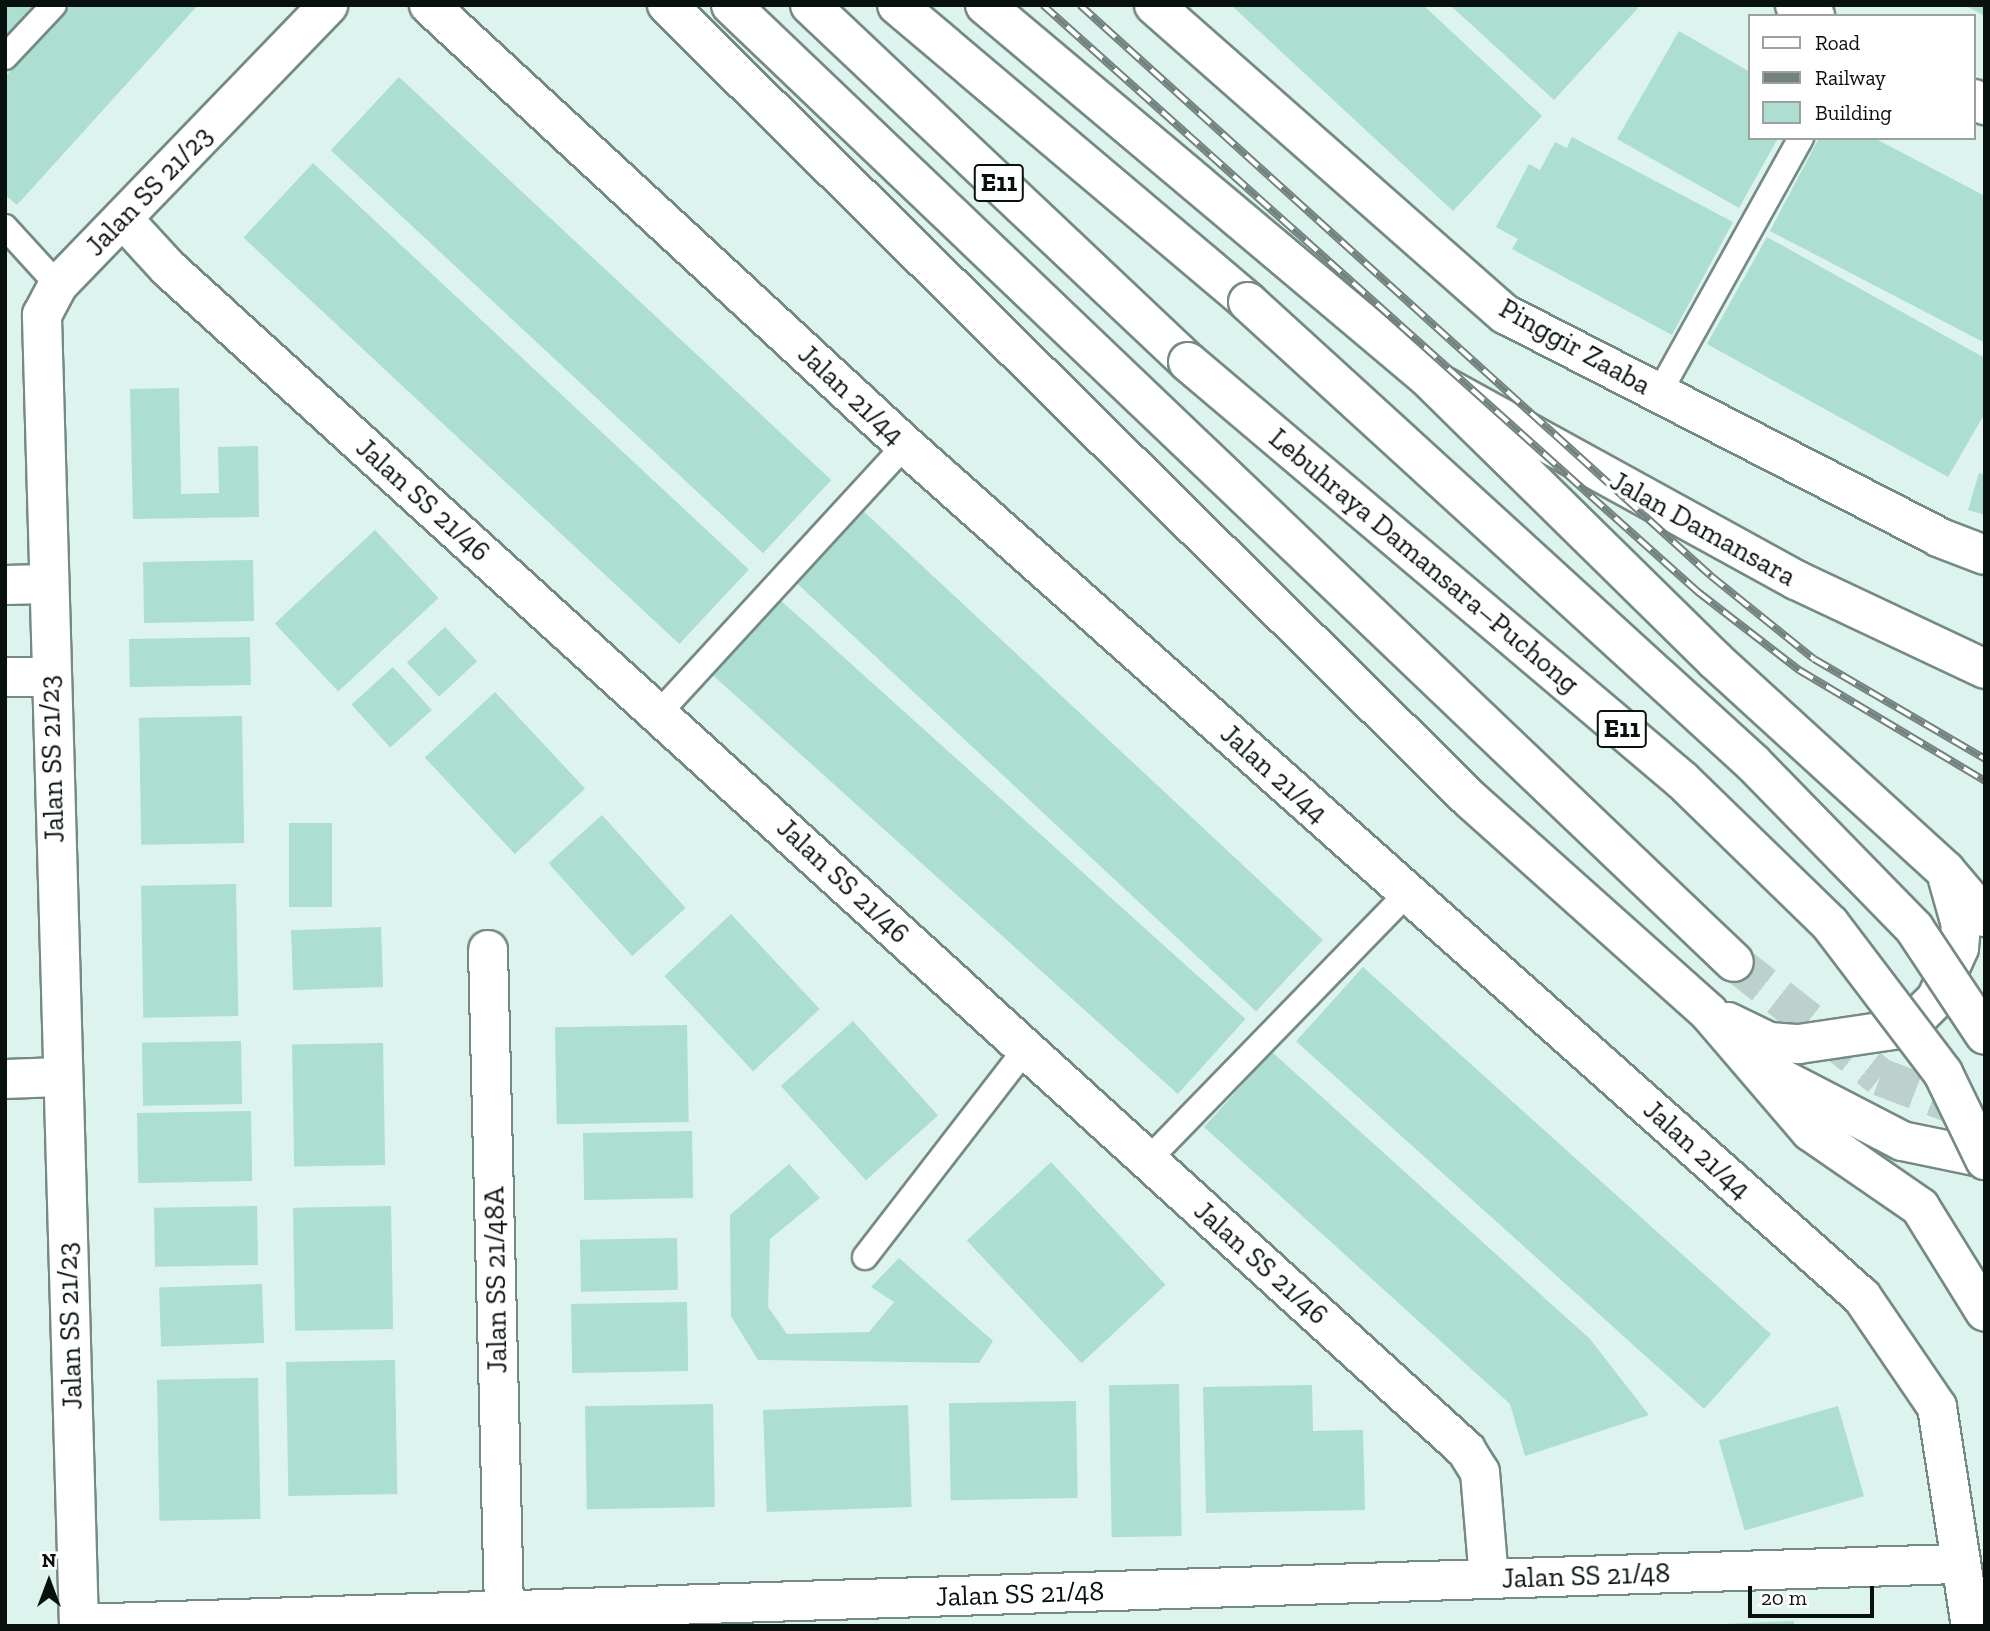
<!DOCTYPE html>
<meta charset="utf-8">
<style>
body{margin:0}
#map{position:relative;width:1990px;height:1631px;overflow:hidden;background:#ddf3ed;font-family:"Zilla Slab",serif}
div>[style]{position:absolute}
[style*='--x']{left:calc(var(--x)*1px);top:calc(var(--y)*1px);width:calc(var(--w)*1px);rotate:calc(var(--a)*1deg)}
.building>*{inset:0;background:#added2;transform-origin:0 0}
.motorway-tunnel>*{height:38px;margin-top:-19px;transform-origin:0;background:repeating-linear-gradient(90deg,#bdd1cc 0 38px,transparent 0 57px)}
.roads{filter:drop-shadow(2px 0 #768a85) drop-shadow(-2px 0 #768a85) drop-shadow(0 2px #768a85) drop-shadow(0 -2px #768a85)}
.service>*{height:24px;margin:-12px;padding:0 12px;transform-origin:12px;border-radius:12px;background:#fff}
.minor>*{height:38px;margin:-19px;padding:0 19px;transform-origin:19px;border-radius:19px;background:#fff}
.tertiary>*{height:38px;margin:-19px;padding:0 19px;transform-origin:19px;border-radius:19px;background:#fff}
.primary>*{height:38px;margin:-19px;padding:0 19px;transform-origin:19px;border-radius:19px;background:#fff}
.motorway>*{height:38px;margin:-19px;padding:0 19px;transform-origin:19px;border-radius:19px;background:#fff}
.rail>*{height:8px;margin-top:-4px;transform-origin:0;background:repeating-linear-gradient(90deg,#fff 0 16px,#73827e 0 32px);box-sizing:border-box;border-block:2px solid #73827e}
.bridges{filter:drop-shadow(2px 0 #768a85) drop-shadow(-2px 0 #768a85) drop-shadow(0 2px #768a85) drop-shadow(0 -2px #768a85)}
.motorway-bridge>*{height:38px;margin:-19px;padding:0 19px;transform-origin:19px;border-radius:19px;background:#fff}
span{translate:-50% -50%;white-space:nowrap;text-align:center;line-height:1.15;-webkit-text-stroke:7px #fff;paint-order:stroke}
.shield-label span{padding:2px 5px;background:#fff;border:2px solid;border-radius:5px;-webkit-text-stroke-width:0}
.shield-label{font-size:26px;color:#09110f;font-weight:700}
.street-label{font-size:28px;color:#09110f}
.frame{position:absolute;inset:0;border:7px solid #09110f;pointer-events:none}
.legend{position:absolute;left:1748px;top:14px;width:228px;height:126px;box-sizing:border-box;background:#fff;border:2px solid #9da09f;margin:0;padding:9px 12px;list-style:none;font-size:21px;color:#09110f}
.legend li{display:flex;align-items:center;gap:14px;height:35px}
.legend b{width:35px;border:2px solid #9da09f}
.north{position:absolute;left:14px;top:1547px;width:70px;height:70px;-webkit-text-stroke:5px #fff;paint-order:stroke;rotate:0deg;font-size:19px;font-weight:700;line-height:28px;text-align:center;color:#09110f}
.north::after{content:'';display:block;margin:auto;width:24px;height:32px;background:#09110f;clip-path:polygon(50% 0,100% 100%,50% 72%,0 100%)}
.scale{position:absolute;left:1748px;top:1586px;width:126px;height:32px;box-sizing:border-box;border:4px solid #09110f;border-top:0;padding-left:9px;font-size:21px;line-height:24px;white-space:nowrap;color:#09110f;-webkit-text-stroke:5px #fff;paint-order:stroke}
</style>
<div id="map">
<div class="building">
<div style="clip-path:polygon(5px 5px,37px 5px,5px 37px)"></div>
<div style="clip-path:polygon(71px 5px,198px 5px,17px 205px,5px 195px,5px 77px)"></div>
<div style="clip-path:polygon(1231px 5px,1423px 5px,1542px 116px,1453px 211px)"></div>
<div style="clip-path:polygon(1450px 5px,1635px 5px,1638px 8px,1554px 100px)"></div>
<div style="clip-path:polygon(1964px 5px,1985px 5px,1985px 16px,1970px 8px)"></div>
<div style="clip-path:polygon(1679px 31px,1750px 72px,1750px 138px,1778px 138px,1739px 208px,1617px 139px)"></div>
<div style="left:399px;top:77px;width:591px;height:100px;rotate:43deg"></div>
<div style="clip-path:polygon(1572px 137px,1733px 222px,1672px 335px,1512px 249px,1518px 239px,1496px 227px,1529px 164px,1540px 170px,1555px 142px,1567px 148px)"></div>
<div style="clip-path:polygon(1819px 138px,1874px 138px,1985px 196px,1985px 343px,1770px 231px)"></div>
<div style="left:313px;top:163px;width:596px;height:102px;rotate:43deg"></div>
<div style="clip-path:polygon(1767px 237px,1985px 358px,1985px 413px,1948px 477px,1707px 344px)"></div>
<div style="clip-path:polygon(179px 388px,181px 494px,219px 493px,218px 447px,258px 446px,259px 517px,133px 519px,130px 389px)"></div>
<div style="clip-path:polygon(1979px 473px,1985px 475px,1985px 515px,1968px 510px)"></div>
<div style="left:860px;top:508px;width:633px;height:98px;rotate:43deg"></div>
<div style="left:375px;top:530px;width:93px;height:137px;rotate:47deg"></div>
<div style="left:253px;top:560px;width:61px;height:110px;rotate:89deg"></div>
<div style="left:778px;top:598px;width:629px;height:101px;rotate:42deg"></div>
<div style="left:445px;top:627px;width:47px;height:52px;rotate:47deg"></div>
<div style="left:250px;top:637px;width:48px;height:121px;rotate:89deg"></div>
<div style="left:393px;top:667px;width:58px;height:56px;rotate:48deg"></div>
<div style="left:495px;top:692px;width:132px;height:96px;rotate:47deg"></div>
<div style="left:242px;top:716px;width:127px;height:103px;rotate:89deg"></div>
<div style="left:602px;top:815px;width:125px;height:72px;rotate:48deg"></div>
<div style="left:289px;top:823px;width:43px;height:84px"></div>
<div style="left:236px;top:884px;width:132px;height:95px;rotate:89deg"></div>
<div style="left:731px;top:914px;width:130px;height:91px;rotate:47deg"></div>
<div style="left:381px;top:927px;width:60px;height:90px;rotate:88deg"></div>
<div style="left:1363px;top:967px;width:549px;height:100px;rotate:42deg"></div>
<div style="left:853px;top:1021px;width:127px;height:97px;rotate:48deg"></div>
<div style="left:687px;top:1025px;width:97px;height:132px;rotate:89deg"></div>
<div style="left:241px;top:1041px;width:63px;height:99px;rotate:89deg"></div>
<div style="left:383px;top:1043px;width:122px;height:91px;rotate:89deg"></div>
<div style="clip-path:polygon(1272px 1052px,1590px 1339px,1649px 1415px,1525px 1456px,1510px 1404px,1204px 1127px)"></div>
<div style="left:251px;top:1111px;width:70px;height:114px;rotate:89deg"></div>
<div style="left:692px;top:1131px;width:67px;height:109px;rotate:89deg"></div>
<div style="left:1051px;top:1162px;width:168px;height:115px;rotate:47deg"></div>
<div style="clip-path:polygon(789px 1164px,820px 1198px,770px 1239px,768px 1307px,787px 1334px,869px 1332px,894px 1302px,871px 1287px,899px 1258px,993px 1341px,979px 1363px,758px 1360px,731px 1316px,730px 1215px)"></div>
<div style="left:257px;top:1206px;width:59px;height:103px;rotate:89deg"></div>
<div style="left:391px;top:1206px;width:123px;height:98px;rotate:89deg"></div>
<div style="left:677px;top:1238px;width:52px;height:97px;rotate:89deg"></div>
<div style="left:262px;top:1284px;width:59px;height:103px;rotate:88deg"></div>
<div style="left:687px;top:1302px;width:69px;height:116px;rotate:89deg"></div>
<div style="left:395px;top:1360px;width:134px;height:109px;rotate:89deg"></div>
<div style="left:258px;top:1378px;width:141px;height:101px;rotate:89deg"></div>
<div style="left:1179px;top:1384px;width:152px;height:70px;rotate:89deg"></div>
<div style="clip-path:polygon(1312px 1385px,1313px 1431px,1363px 1430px,1365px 1510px,1206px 1513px,1203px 1387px)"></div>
<div style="left:1076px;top:1401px;width:97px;height:127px;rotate:89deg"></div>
<div style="left:713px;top:1404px;width:103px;height:128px;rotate:89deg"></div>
<div style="left:908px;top:1405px;width:102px;height:145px;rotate:88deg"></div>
<div style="left:1838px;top:1406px;width:94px;height:124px;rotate:74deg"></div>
<div style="clip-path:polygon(1794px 1621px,1794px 1626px,1722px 1626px,1722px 1624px)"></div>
</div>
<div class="motorway-tunnel">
<div style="--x:1734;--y:962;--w:186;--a:38.2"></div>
<div style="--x:1880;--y:1077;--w:110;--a:20.7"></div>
</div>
<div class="roads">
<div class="service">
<div style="--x:5;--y:57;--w:71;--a:-46.7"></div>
<div style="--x:5;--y:227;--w:79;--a:47.6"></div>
<div style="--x:1659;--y:393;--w:292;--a:-60.9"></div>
<div style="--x:658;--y:714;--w:365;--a:-47.4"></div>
<div style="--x:1148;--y:1160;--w:373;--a:-45.8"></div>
<div style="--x:865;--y:1257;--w:262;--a:-52.3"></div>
</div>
<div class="minor">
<div style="--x:429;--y:5;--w:648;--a:42.75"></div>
<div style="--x:905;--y:445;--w:1281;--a:41.68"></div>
<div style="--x:1862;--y:1297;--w:133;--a:55.7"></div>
<div style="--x:1937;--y:1407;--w:222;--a:81.2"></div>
<div style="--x:1154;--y:5;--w:468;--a:41.4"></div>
<div style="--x:1505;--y:314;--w:487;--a:27.2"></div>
<div style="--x:1938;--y:537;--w:50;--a:21"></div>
<div style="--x:1795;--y:5;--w:23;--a:29"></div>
<div style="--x:1974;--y:99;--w:13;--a:29"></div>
<div style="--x:123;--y:219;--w:67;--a:47.4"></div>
<div style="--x:168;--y:268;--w:1756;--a:42.32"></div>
<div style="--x:1466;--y:1450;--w:26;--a:58"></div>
<div style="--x:1480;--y:1472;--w:107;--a:85.2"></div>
<div style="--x:5;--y:585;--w:42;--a:-1.4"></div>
<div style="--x:5;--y:677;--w:44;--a:0"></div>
<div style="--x:488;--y:950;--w:661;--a:88.61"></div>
<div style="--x:5;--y:1079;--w:57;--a:-2"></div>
<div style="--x:79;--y:1624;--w:1882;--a:-1.83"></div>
</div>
<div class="tertiary">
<div style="--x:79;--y:1626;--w:1312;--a:-91.62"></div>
<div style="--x:42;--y:315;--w:34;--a:-62"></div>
<div style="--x:58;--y:285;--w:389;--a:-46"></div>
</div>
<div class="primary">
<div style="--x:1445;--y:387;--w:401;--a:28.8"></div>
<div style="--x:1796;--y:580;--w:209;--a:25.2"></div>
</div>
<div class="motorway">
<div style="--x:667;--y:5;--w:1131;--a:44.68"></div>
<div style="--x:1471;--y:800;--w:318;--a:41.8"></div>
<div style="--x:1708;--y:1012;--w:157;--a:49.4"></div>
<div style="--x:1810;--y:1131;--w:134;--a:34.6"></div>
<div style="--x:1920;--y:1207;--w:123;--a:58.2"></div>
<div style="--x:731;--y:5;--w:1386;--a:43.66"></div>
<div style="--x:810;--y:5;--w:520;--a:43.36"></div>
<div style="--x:897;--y:5;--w:460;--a:40.2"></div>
<div style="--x:985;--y:5;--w:578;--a:40.08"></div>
<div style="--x:1427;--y:377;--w:405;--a:44.5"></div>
<div style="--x:1716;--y:661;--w:310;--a:42.4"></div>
<div style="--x:1945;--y:870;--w:62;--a:49.6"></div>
<div style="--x:1728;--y:1022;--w:46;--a:26"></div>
<div style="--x:1769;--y:1042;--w:30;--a:4"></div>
<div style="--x:1799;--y:1044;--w:109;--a:-8.4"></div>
<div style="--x:1907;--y:1028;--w:41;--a:-45"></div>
<div style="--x:1936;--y:999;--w:56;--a:-65.7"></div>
<div style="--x:1959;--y:948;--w:23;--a:-85"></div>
<div style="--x:1961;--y:925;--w:48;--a:-105.8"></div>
<div style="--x:1771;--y:1073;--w:148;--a:27.4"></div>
<div style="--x:1902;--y:1141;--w:85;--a:11.6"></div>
</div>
</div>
<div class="rail">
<div style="--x:1043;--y:5;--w:880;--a:41.87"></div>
<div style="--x:1698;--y:592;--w:128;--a:37.7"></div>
<div style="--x:1799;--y:670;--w:217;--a:30.8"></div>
<div style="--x:1080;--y:5;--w:851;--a:42.14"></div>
<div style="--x:1711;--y:576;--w:132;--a:38.9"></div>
<div style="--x:1814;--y:659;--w:198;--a:30.3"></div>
</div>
<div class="bridges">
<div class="motorway-bridge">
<div style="--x:1248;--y:302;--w:684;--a:42.39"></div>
<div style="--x:1753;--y:763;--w:231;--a:45.7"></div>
<div style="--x:1914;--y:928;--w:128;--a:56.4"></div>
<div style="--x:1188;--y:362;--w:647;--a:40.24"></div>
<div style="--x:1682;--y:780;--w:206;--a:44.2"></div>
<div style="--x:1830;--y:924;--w:187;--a:52.8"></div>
<div style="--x:1943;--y:1073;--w:97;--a:64.2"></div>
</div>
</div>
<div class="shield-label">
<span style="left:999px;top:183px">E11</span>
<span style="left:1622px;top:729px">E11</span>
</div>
<div class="street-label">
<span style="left:149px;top:191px;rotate:-46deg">Jalan SS 21/23</span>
<span style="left:1575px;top:347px;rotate:29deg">Pinggir Zaaba</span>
<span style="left:851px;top:395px;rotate:43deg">Jalan 21/44</span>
<span style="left:423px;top:500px;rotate:42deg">Jalan SS 21/46</span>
<span style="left:1703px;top:529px;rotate:29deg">Jalan Damansara</span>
<span style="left:1424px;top:561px;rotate:40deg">Lebuhraya Damansara–Puchong</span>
<span style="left:52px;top:759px;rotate:-92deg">Jalan SS 21/23</span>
<span style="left:1274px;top:774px;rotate:42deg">Jalan 21/44</span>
<span style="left:843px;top:881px;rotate:43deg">Jalan SS 21/46</span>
<span style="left:1697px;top:1150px;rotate:42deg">Jalan 21/44</span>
<span style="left:1261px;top:1263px;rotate:42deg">Jalan SS 21/46</span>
<span style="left:496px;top:1280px;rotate:-91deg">Jalan SS 21/48A</span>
<span style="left:70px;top:1326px;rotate:-92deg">Jalan SS 21/23</span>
<span style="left:1586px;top:1576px;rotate:-2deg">Jalan SS 21/48</span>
<span style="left:1020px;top:1594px;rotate:-2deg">Jalan SS 21/48</span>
</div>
<div class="frame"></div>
<ul class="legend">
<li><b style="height:9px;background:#fff"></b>Road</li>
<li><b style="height:9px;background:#73827e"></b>Railway</li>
<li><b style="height:19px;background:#added2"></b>Building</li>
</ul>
<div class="north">N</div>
<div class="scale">20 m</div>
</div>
